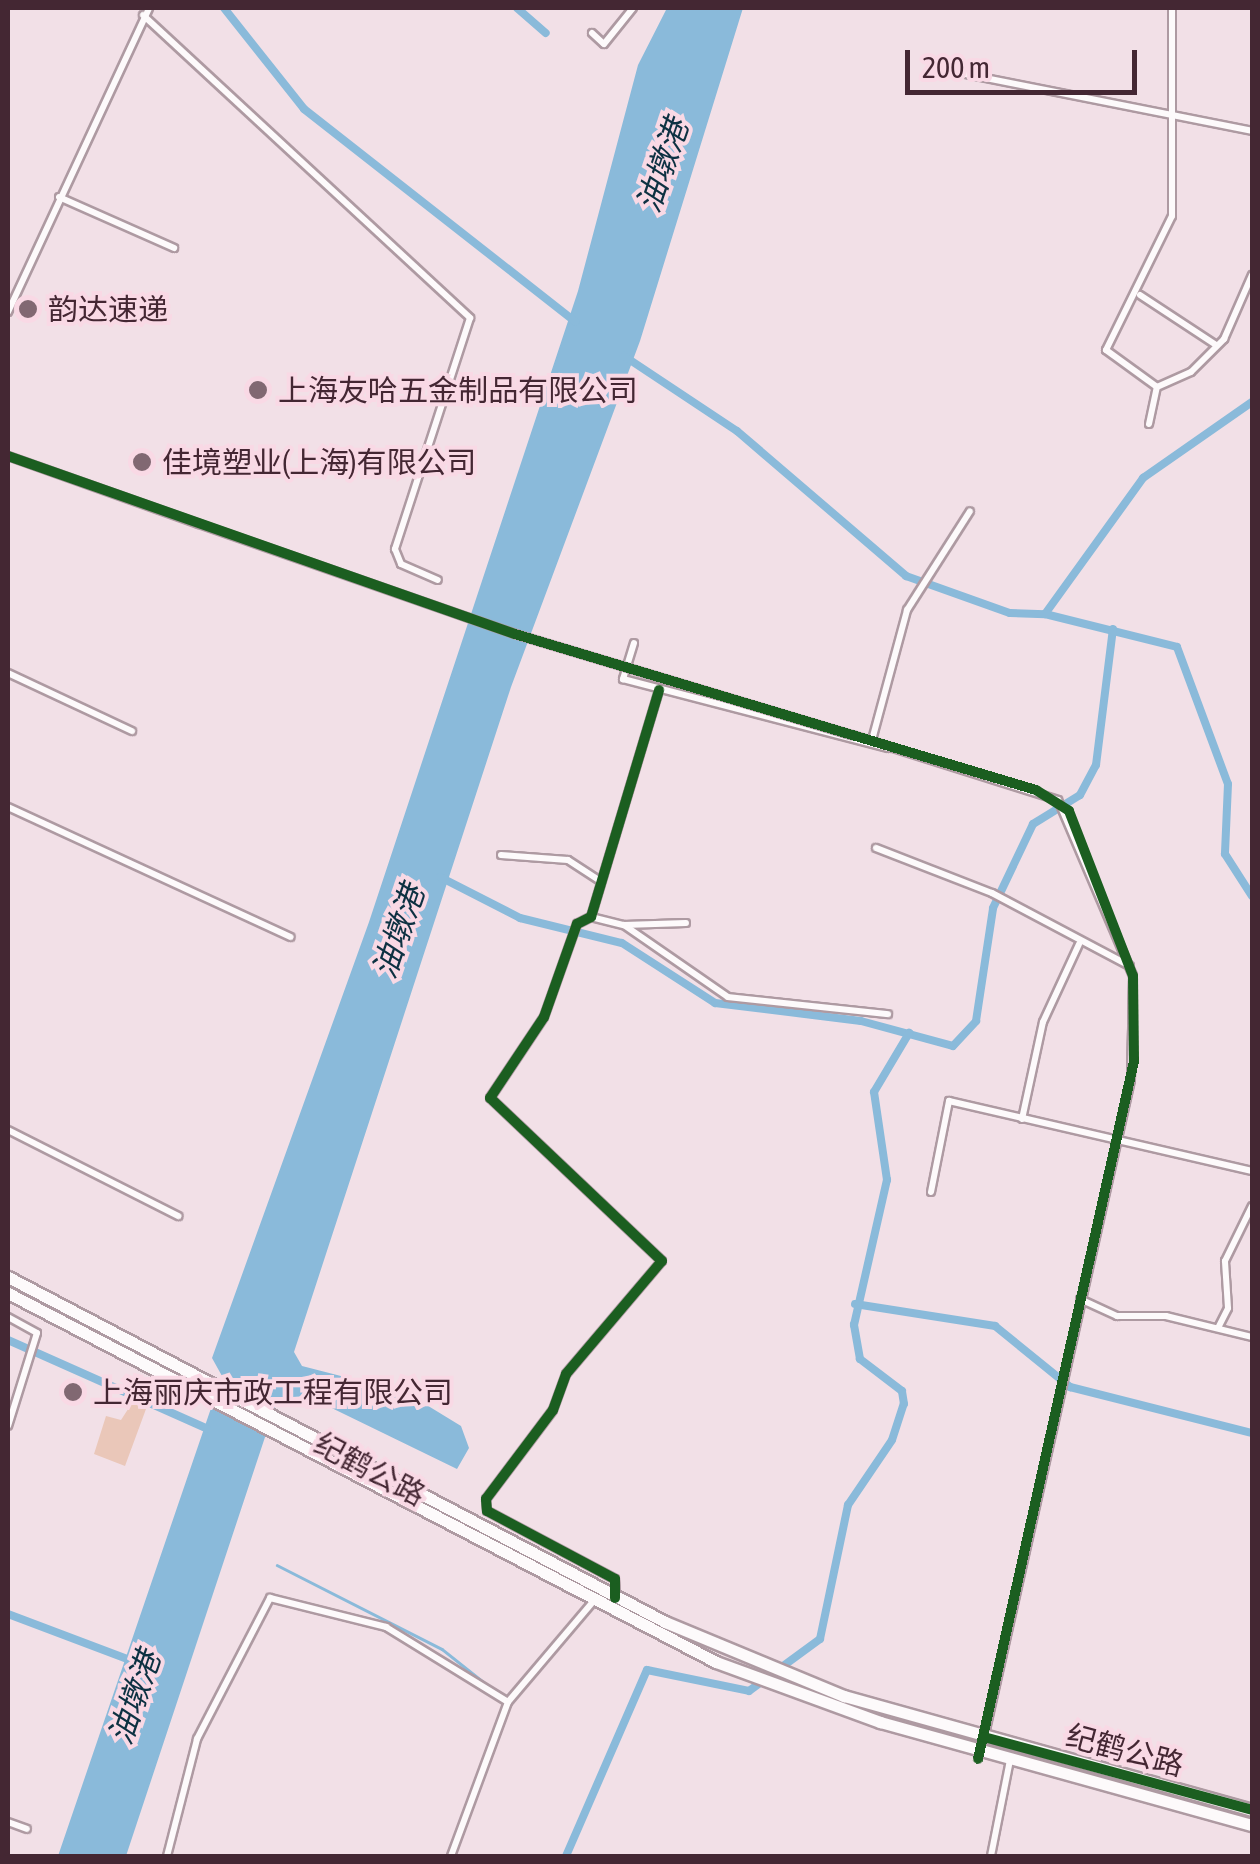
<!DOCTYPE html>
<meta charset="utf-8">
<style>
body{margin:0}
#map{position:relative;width:1260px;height:1864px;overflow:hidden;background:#f2e0e7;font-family:"Asap Condensed","Noto Sans SC",sans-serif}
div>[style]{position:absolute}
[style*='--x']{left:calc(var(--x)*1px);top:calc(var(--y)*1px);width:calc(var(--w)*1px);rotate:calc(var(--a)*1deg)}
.green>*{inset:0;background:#eac7b9}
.water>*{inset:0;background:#8abada}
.stream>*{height:2.5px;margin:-1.25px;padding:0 1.25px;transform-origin:1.25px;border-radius:1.25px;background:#8abada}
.canal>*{height:8px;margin:-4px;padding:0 4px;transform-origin:4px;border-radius:4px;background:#8abada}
.roads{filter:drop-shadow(2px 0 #ae9aa2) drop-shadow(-2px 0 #ae9aa2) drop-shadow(0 2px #ae9aa2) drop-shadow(0 -2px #ae9aa2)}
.street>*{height:6px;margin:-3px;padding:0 3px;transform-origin:3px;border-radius:3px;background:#fdfafb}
.primary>*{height:11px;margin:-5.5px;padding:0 5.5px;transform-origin:5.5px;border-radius:5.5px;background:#fdfafb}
.bridges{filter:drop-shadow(2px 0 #ae9aa2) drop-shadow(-2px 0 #ae9aa2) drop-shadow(0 2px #ae9aa2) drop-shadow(0 -2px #ae9aa2)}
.street-bridge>*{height:6px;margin:-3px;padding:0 3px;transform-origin:3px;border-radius:3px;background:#fdfafb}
.cycleway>*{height:10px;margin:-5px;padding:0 5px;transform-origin:5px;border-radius:5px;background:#1b5e20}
.dots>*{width:28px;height:28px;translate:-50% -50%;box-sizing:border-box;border:5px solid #f9d9e5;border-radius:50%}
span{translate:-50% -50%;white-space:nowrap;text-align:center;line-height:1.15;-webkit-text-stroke:8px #f9d9e5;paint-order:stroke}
.poi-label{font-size:30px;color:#442733}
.left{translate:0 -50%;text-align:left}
.street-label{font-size:30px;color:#442733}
.water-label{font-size:32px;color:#0d3142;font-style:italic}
.frame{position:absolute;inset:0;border:10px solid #442733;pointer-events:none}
.scale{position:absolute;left:905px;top:50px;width:232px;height:45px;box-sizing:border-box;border:5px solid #442733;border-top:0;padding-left:12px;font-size:30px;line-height:35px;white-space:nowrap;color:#442733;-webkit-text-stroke:8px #f9d9e5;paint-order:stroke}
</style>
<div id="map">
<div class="green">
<div style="clip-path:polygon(132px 1403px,146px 1409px,125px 1466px,94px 1454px,106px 1416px,121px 1420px)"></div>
</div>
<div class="water">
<div style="clip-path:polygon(667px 8px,743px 8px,640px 341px,511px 687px,294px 1352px,302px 1366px,407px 1393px,461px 1426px,469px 1448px,457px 1469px,307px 1396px,278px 1398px,126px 1856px,58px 1856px,222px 1376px,212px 1358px,369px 922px,578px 291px,638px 65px)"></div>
</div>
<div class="stream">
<div style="--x:277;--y:1565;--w:185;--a:27"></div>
<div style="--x:442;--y:1649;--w:63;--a:38.5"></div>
</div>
<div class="canal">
<div style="--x:224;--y:8;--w:129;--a:51.6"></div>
<div style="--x:304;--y:109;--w:345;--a:38.1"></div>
<div style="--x:517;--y:8;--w:38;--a:41"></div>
<div style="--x:624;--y:356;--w:136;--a:33.6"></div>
<div style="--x:737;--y:431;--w:223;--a:40.6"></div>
<div style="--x:906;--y:576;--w:110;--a:19.6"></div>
<div style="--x:1010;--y:613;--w:35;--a:2"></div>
<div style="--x:1045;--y:614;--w:168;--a:-54.2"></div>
<div style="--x:1143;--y:478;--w:133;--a:-34.9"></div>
<div style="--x:1045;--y:614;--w:136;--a:14"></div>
<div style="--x:1177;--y:647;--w:146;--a:69.6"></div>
<div style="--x:1228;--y:784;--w:70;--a:92.5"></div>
<div style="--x:1225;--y:854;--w:50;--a:57.3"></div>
<div style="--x:440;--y:877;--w:90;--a:27.1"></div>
<div style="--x:520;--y:918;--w:105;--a:13.8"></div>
<div style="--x:622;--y:943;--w:111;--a:32.8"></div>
<div style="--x:715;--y:1003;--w:147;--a:7"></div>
<div style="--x:861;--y:1021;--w:95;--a:15.2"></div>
<div style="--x:953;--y:1046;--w:34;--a:-47"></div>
<div style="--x:976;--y:1021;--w:114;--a:-81.4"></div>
<div style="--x:993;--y:908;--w:93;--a:-64.5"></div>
<div style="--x:1033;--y:824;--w:55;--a:-31.7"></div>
<div style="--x:1080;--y:795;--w:34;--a:-62"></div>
<div style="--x:1096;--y:765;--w:137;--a:-82.9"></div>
<div style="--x:855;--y:1304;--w:142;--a:8.9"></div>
<div style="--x:995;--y:1326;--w:97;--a:39.1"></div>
<div style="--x:1070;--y:1387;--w:188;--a:14.2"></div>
<div style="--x:8;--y:1340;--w:217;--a:24"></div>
<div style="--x:8;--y:1614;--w:136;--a:20.7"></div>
<div style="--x:566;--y:1856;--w:203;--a:-66.5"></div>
<div style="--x:647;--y:1670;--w:104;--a:11.6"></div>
<div style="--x:749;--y:1691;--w:88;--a:-36.2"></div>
<div style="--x:820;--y:1639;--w:137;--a:-78.2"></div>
<div style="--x:848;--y:1505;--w:78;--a:-55.9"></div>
<div style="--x:892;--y:1440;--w:38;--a:-72"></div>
<div style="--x:904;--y:1404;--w:13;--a:-99"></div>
<div style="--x:902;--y:1391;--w:53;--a:-142.7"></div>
<div style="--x:860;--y:1359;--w:35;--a:-100"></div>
<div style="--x:854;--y:1325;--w:149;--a:-77.2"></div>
<div style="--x:887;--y:1180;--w:89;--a:-98.4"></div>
<div style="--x:874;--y:1092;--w:69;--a:-59.3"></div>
</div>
<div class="roads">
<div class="street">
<div style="--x:143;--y:15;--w:446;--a:42.8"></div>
<div style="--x:470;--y:318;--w:243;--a:108"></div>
<div style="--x:395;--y:549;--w:16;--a:68"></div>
<div style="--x:401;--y:564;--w:40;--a:23.4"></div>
<div style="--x:592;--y:33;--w:16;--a:43"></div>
<div style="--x:604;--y:44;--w:46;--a:-51.1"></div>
<div style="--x:965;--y:74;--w:293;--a:11.2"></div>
<div style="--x:59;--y:197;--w:126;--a:23.9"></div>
<div style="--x:1140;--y:295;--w:91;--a:33.3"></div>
<div style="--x:8;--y:312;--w:335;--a:-65.1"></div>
<div style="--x:1157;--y:387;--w:63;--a:-144"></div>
<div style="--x:1106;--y:350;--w:149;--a:-63.8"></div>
<div style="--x:1172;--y:216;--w:208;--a:-90"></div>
<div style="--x:1149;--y:424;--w:38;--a:-78"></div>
<div style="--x:1157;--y:387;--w:37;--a:-24"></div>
<div style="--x:1191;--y:372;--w:47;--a:-45"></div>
<div style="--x:1224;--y:339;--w:70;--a:-66.4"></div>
<div style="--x:8;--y:456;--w:203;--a:19.6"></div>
<div style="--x:634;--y:643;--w:38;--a:107"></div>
<div style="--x:623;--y:679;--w:274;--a:14.6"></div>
<div style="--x:8;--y:673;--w:137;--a:25.1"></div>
<div style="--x:852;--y:735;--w:216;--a:17.5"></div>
<div style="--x:1058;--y:800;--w:191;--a:66.9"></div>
<div style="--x:1133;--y:976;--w:104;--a:91.1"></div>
<div style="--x:1131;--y:1080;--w:670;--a:102.58"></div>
<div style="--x:872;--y:740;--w:135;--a:-74.9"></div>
<div style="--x:907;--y:610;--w:117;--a:-57.5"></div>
<div style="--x:8;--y:807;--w:311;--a:24.7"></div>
<div style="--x:876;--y:848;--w:124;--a:21.2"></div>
<div style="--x:992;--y:893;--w:156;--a:27.9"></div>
<div style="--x:501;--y:855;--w:67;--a:4.3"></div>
<div style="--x:568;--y:860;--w:38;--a:33"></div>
<div style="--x:591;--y:917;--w:34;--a:14"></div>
<div style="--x:624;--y:925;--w:126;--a:34.7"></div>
<div style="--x:728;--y:997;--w:161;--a:6.1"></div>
<div style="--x:624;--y:925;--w:62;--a:-1.8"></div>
<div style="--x:1022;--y:1119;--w:99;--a:-77.8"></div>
<div style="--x:1043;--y:1022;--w:86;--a:-65.2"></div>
<div style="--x:8;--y:1130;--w:191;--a:26.8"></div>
<div style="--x:931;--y:1192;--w:93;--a:-78.8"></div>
<div style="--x:949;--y:1101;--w:311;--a:13"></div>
<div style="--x:1080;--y:1299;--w:41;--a:24.7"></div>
<div style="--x:1117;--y:1316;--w:49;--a:0"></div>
<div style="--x:1166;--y:1316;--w:89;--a:13.7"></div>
<div style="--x:8;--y:1317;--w:33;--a:29"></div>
<div style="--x:37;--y:1333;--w:97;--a:107.3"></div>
<div style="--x:1218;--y:1328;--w:22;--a:-63"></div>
<div style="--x:1228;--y:1308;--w:47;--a:-93.7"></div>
<div style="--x:1225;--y:1261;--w:61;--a:-63.9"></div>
<div style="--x:616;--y:1597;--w:18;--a:-93"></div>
<div style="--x:615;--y:1579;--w:145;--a:-152"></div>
<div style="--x:487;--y:1511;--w:12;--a:-95"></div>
<div style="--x:486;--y:1499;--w:111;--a:-53"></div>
<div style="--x:553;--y:1410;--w:38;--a:-70"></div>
<div style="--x:566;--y:1374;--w:148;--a:-49.7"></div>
<div style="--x:662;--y:1261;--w:237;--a:-136.5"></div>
<div style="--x:490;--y:1098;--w:97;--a:-56.3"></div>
<div style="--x:544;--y:1017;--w:99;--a:-70.5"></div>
<div style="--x:577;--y:924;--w:16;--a:-27"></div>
<div style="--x:591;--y:917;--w:237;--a:-73.3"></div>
<div style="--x:8;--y:1822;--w:20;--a:20"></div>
<div style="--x:167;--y:1856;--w:121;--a:-75.6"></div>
<div style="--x:197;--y:1739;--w:159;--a:-62.6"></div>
<div style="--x:270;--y:1598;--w:120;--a:14"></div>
<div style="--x:386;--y:1627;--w:143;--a:31.6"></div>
<div style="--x:451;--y:1856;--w:164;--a:-69.7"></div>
<div style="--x:508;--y:1702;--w:130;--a:-49.7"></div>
<div style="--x:991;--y:1856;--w:98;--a:-78.8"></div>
</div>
<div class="primary">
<div style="--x:8;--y:1277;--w:742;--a:27.7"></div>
<div style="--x:665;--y:1622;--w:194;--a:22.5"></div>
<div style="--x:844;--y:1696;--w:424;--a:15.6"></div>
<div style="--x:8;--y:1293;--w:798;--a:27.53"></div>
<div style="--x:716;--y:1662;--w:175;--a:20.1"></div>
<div style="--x:880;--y:1722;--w:386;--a:15.5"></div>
</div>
</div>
<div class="bridges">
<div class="street-bridge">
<div style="--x:199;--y:524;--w:335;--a:19.2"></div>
<div style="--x:515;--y:634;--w:352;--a:16.7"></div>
</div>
</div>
<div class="cycleway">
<div style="--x:8;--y:456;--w:537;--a:19.35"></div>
<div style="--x:515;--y:634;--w:544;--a:16.67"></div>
<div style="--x:1036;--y:790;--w:39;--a:32"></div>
<div style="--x:1069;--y:811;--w:177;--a:68.8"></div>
<div style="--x:1133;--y:976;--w:85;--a:89.3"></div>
<div style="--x:1134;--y:1061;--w:715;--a:102.6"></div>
<div style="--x:615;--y:1598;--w:19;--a:-90"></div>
<div style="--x:615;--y:1579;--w:145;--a:-152"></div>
<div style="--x:487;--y:1511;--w:12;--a:-95"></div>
<div style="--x:486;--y:1499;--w:111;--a:-53"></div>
<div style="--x:553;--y:1410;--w:38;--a:-70"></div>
<div style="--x:566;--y:1374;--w:148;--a:-49.7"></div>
<div style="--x:662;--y:1261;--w:237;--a:-136.5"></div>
<div style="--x:490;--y:1098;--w:97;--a:-56.3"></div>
<div style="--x:544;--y:1017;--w:99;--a:-70.5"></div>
<div style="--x:577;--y:924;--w:16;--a:-27"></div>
<div style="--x:591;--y:917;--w:237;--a:-73.3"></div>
<div style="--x:984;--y:1737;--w:278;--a:15.2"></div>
</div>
<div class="dots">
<div style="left:28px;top:309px;background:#816872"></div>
<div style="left:258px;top:390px;background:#816872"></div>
<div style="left:142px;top:462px;background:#816872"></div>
<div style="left:73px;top:1392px;background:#816872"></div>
</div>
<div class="poi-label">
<span class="left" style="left:48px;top:309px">韵达速递</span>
<span class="left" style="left:278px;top:390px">上海友哈五金制品有限公司</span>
<span class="left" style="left:162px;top:462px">佳境塑业(上海)有限公司</span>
<span class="left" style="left:93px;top:1392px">上海丽庆市政工程有限公司</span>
</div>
<div class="street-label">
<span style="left:370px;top:1469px;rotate:28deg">纪鹤公路</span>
<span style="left:1125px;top:1750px;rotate:15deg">纪鹤公路</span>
</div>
<div class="water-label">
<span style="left:663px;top:166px;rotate:-71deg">油墩港</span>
<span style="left:399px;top:932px;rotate:-71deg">油墩港</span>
<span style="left:135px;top:1698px;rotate:-71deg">油墩港</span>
</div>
<div class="frame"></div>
<div class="scale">200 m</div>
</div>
